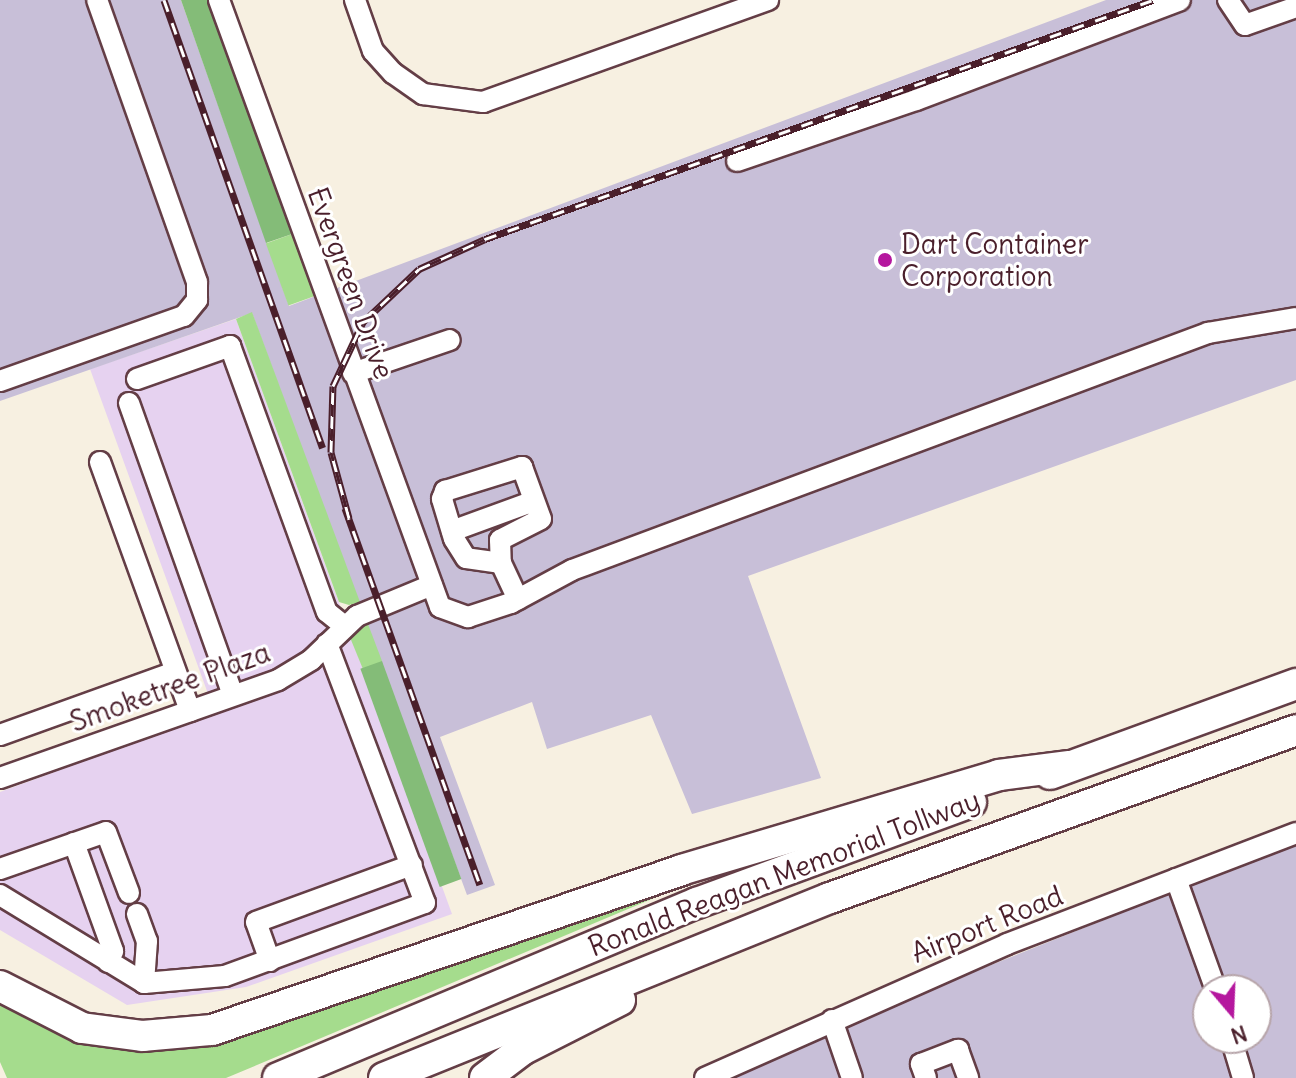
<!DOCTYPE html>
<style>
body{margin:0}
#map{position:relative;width:1296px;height:1078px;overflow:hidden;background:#f7f0e1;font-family:Delius,sans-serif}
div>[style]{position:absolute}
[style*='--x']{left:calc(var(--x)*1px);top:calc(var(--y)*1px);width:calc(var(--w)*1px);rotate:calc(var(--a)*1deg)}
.built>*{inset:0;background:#e6d2f0}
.industrial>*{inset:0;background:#c8bfd8}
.green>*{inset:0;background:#a5dc8d;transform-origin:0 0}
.forest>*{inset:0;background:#84bc78;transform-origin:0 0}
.roads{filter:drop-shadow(2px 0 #643e46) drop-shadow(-2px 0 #643e46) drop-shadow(0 2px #643e46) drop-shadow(0 -2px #643e46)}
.minor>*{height:20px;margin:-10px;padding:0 10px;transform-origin:10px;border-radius:10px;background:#fff}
.highway>*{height:30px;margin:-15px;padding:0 15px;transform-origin:15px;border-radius:15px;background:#fff}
.rail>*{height:7px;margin-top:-3.5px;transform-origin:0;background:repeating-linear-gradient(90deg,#fff 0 12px,#4a1f2b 0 24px);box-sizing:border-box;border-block:2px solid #4a1f2b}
.dots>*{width:22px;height:22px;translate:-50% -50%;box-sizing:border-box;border:4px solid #fff;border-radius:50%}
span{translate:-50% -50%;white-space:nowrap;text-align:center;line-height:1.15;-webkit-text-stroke:6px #fff;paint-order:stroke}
.poi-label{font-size:28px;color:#4a1f2b}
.left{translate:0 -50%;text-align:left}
.street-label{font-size:28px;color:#4a1f2b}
.north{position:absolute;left:1192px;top:974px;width:80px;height:80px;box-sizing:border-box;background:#fff;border:2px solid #b7a5aa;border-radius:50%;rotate:161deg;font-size:22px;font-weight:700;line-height:32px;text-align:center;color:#4a1f2b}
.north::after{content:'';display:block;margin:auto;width:28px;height:36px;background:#b5179e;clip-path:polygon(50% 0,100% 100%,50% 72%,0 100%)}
</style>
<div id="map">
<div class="built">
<div style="clip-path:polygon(236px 319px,452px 914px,246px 987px,127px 1005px,0 930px,0 792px,215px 713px,90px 369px)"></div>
</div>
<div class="industrial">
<div style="clip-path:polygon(0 0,181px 0,289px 306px,1106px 0,1296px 0,1296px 380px,748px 576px,821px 778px,692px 814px,651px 715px,547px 749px,532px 702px,440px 737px,495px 885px,467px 895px,252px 313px,0 401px)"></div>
<div style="clip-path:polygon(evenodd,1296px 843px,1296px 1078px,724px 1078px,791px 1045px,1296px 843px,1208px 990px,1256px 990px,1256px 1038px,1208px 1038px,1208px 990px)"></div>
</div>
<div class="green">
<div style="left:295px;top:233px;width:66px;height:31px;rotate:70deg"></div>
<div style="clip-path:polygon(252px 312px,360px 602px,349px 605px,339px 602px,236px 319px)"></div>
<div style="clip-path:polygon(368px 624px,382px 661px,367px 679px,349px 635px)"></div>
<div style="clip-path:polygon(716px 872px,226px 1078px,7px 1078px,0 1062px,0 1001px,62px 1033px,116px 1046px)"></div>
</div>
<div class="forest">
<div style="clip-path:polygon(181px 0,209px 0,295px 233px,266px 243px)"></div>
<div style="left:382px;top:661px;width:232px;height:23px;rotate:70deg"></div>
</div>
<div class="roads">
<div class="minor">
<div style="--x:219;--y:0;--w:646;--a:69.99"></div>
<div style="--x:440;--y:607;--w:30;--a:20"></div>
<div style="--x:468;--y:617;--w:45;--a:-18"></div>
<div style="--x:511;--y:603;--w:69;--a:-28.4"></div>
<div style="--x:572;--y:570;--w:679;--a:-20.44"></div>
<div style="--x:1208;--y:333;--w:89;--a:-9.7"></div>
<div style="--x:355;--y:0;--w:54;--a:70.6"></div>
<div style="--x:373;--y:51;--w:30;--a:48"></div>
<div style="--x:393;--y:73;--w:37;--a:35"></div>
<div style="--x:423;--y:94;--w:61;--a:7.6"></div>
<div style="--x:483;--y:102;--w:303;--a:-19.7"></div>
<div style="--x:1228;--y:0;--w:30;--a:56"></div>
<div style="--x:1245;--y:25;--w:54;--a:-19.4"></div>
<div style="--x:737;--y:161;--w:189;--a:-18.8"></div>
<div style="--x:916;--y:100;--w:282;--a:-20.7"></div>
<div style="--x:353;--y:373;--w:102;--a:-18.8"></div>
<div style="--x:137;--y:379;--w:99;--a:-19.5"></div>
<div style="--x:230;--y:346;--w:283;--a:70"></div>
<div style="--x:327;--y:612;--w:22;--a:39"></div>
<div style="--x:0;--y:381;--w:195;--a:-19.5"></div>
<div style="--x:184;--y:316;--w:21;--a:-51"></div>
<div style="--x:197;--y:300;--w:18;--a:-90"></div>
<div style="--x:197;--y:282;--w:299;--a:-109.5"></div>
<div style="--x:129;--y:403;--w:310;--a:70.4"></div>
<div style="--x:100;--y:462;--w:265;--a:70.1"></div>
<div style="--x:452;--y:531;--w:87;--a:-20.1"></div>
<div style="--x:501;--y:563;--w:35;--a:-172"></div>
<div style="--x:466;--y:558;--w:22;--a:-122"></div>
<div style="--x:454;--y:539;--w:42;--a:-106.7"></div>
<div style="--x:442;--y:499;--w:9;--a:-69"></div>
<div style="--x:445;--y:491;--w:81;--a:-17.3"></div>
<div style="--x:522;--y:467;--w:55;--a:69.9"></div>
<div style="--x:541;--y:519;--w:46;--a:152.9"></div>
<div style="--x:500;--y:540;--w:23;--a:88"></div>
<div style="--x:501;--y:563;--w:40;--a:65"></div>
<div style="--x:0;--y:735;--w:186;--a:-19.8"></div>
<div style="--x:0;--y:778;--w:295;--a:-19.4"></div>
<div style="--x:278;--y:680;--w:39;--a:-31"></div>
<div style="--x:311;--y:660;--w:64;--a:-43.7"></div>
<div style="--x:357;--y:616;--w:81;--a:-22.5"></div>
<div style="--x:74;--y:843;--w:115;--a:70.1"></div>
<div style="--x:113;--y:951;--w:12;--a:114"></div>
<div style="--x:0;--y:869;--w:112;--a:-19.2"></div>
<div style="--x:106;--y:832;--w:65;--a:69.3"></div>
<div style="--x:1176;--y:879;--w:118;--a:70.2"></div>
<div style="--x:0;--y:895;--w:169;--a:31.4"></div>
<div style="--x:144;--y:983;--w:81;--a:-4.9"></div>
<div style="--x:225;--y:976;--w:213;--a:-20.1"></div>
<div style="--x:425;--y:903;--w:277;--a:-110.7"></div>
<div style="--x:137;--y:914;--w:29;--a:70"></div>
<div style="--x:147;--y:941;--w:42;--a:94.1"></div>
<div style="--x:270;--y:961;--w:41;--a:-109.7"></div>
<div style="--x:256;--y:922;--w:166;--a:-20.1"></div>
<div style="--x:832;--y:1020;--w:61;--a:71"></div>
<div style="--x:1231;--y:1038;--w:42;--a:73.3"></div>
<div style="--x:705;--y:1078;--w:330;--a:-23.9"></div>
<div style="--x:1007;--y:944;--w:310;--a:-21"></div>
<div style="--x:926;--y:1078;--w:15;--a:-110"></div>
<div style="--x:921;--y:1064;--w:40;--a:-21"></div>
<div style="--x:958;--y:1050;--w:30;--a:70"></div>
</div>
<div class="highway">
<div style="--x:1050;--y:774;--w:262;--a:-20.1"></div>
<div style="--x:0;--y:986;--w:92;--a:27.1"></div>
<div style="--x:82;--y:1028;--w:62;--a:7.5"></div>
<div style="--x:143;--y:1036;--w:69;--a:-5"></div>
<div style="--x:212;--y:1030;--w:496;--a:-18.8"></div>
<div style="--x:681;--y:870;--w:332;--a:-16.6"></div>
<div style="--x:999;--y:775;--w:71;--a:-7.3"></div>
<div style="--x:278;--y:1078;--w:454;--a:-22.7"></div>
<div style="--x:697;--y:903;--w:292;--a:-20.2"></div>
<div style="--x:384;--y:1078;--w:481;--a:-22"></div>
<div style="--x:830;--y:898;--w:495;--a:-19.8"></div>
<div style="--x:485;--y:1078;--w:46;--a:-37.1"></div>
<div style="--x:522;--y:1050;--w:110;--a:-27"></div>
</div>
</div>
<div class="rail">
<div style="--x:164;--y:0;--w:475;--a:70.5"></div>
<div style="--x:345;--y:508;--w:400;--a:70.3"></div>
<div style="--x:349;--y:518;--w:68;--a:-105.3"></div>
<div style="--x:331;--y:452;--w:66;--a:-88.3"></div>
<div style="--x:333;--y:386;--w:71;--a:-64.9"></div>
<div style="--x:363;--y:322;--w:77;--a:-43.4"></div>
<div style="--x:419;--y:269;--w:72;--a:-24.4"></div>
<div style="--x:485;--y:239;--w:709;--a:-19.69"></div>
</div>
<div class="dots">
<div style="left:885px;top:260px;background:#b5179e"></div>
</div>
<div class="poi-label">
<span class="left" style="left:901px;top:260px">Dart Container<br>Corporation</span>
</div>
<div class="street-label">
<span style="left:351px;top:283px;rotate:70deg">Evergreen Drive</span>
<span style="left:170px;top:687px;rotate:-20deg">Smoketree Plaza</span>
<span style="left:784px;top:873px;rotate:-21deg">Ronald Reagan Memorial Tollway</span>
<span style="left:987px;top:924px;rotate:-22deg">Airport Road</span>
</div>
<div class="north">N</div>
</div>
